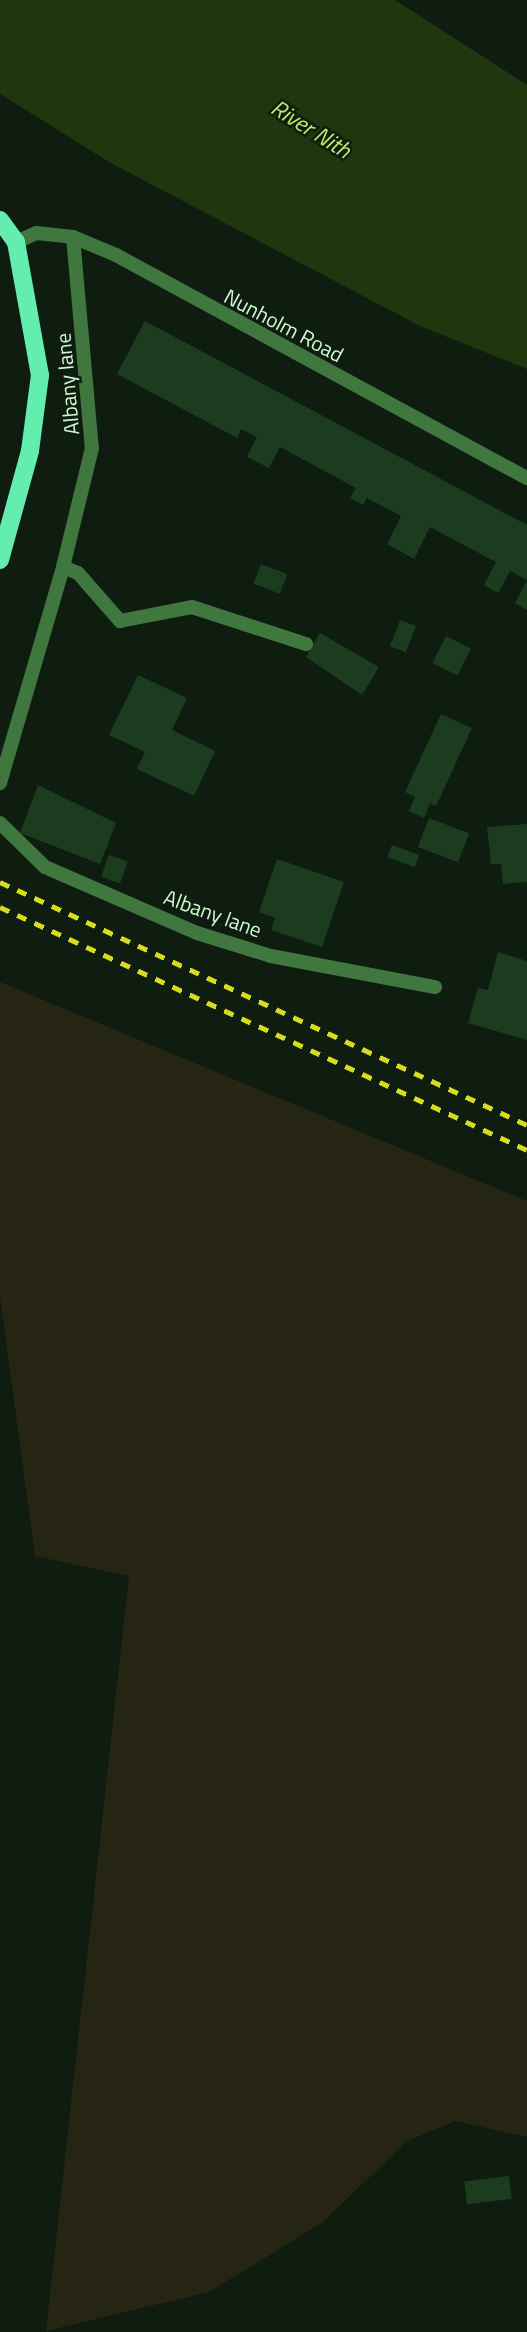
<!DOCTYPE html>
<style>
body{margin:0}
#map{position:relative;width:527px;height:2332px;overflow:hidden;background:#0e1d10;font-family:"Titillium Web",sans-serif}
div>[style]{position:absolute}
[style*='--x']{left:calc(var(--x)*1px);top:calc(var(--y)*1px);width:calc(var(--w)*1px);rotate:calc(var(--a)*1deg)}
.green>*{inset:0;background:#262412}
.water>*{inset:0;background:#20360e}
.building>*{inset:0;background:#1c3c20;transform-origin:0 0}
.lane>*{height:14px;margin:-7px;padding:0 7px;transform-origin:7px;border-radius:7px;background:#40773e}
.street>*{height:14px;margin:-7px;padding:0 7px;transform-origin:7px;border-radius:7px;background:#40773e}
.primary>*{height:18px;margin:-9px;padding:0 9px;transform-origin:9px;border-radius:9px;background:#63eeaf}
.rail>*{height:5px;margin-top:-2.5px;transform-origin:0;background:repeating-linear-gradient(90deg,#d7dd19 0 10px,transparent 0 19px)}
span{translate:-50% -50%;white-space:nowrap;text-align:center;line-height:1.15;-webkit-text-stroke:5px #0e1d10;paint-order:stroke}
.street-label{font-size:21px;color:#cffad1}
.water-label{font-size:23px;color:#baee69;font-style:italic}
</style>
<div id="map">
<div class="green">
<div style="clip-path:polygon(0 982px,527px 1201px,527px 2137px,456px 2121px,407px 2141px,322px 2223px,209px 2292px,46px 2331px,129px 1576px,35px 1556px,0 1297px)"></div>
</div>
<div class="water">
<div style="clip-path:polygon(0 0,395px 0,527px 85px,527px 369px,420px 326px,109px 162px,0 94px)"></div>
</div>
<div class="building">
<div style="clip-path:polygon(145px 321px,527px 525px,527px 580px,510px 571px,498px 593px,484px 585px,496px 562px,430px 527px,414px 559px,387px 544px,401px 516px,367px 498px,363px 505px,350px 498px,356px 488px,280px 447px,269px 468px,247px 457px,257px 437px,241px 429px,237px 438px,117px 374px)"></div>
<div style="left:261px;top:564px;width:28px;height:21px;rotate:21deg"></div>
<div style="clip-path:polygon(527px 581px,527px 610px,515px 603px)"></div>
<div style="left:400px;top:620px;width:17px;height:28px;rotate:21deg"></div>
<div style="clip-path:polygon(320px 633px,379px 667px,362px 695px,306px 657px)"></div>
<div style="left:446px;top:636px;width:28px;height:30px;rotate:27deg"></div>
<div style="clip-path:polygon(138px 675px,187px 698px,172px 730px,215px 751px,194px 796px,137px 769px,145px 752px,109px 735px)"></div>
<div style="clip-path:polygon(441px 714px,472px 728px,436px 806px,430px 803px,424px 818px,409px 811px,415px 797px,405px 792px)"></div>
<div style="clip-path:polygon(38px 785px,116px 823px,100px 864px,20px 833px)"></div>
<div style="left:429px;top:818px;width:43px;height:31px;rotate:21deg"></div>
<div style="clip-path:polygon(527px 824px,527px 882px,503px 884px,501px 864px,491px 864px,487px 827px)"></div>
<div style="left:392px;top:845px;width:29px;height:13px;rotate:20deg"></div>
<div style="left:109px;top:855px;width:20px;height:23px;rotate:20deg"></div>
<div style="clip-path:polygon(277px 859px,344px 882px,322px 947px,271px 930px,275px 918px,259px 912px)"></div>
<div style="clip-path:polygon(498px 952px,527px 961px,527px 1040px,468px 1023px,478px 988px,488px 990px)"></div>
<div style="left:509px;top:2176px;width:23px;height:45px;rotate:83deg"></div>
</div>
<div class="lane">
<div style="--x:73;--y:237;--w:212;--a:84.9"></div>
<div style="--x:92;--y:448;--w:122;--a:103.7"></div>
<div style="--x:63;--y:567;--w:16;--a:22"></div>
<div style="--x:78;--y:573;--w:64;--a:48.8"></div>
<div style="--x:120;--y:621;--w:73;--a:-11"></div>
<div style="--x:192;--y:607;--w:120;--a:18"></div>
<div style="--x:0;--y:783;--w:225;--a:-73.7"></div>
<div style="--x:0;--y:823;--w:63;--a:44.4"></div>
<div style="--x:45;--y:867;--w:166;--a:23.5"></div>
<div style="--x:197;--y:933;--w:77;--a:17.3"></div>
<div style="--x:271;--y:956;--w:167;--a:10.7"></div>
</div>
<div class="street">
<div style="--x:16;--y:242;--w:22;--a:-24"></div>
<div style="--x:36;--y:233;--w:37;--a:6"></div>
<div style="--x:73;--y:237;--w:47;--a:22.7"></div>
<div style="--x:116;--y:255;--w:468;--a:28.5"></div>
</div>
<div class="primary">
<div style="--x:0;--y:220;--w:27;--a:54"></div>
<div style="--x:16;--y:242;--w:135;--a:79.8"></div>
<div style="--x:40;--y:375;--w:77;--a:97.5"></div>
<div style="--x:30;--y:451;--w:113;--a:105.4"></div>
</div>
<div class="rail">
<div style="--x:0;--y:882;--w:580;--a:24.75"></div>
<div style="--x:0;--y:907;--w:580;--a:24.75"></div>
</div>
<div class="street-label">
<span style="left:284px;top:325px;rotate:28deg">Nunholm Road</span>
<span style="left:67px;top:384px;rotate:-95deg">Albany lane</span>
<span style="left:213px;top:913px;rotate:20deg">Albany lane</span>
</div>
<div class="water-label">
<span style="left:311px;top:129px;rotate:32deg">River Nith</span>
</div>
</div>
